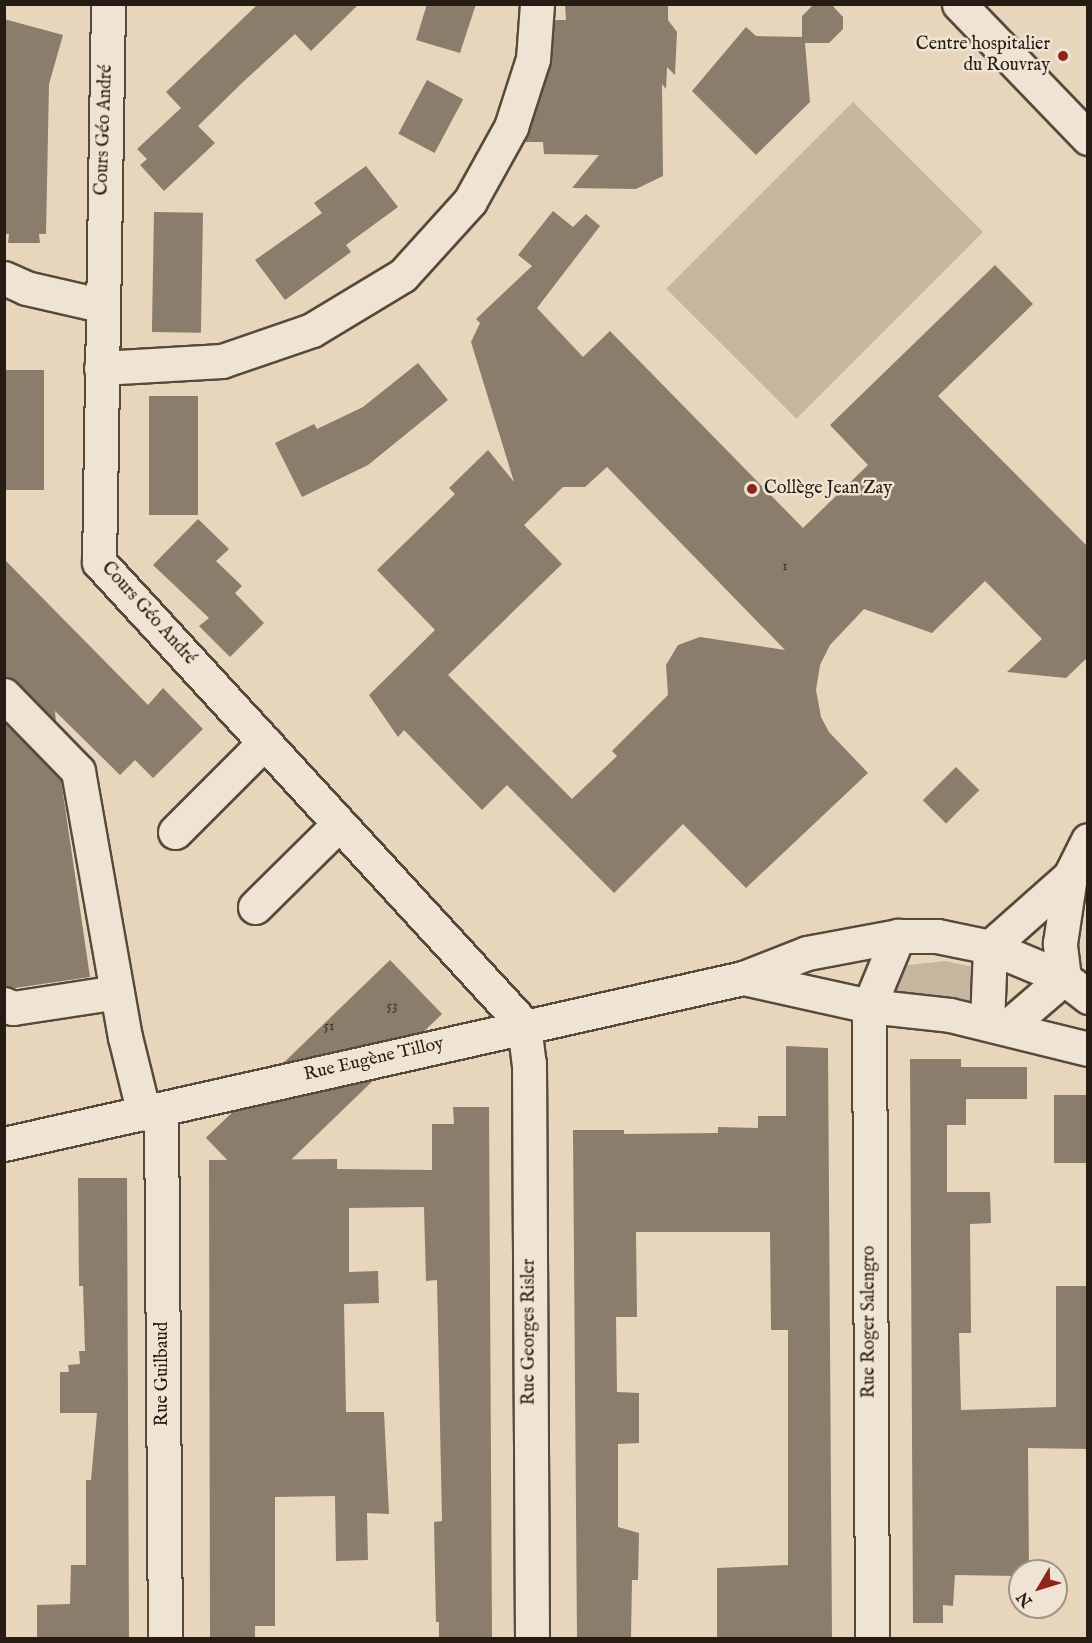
<!DOCTYPE html>
<meta charset="utf-8">
<style>
body{margin:0}
#map{position:relative;width:1092px;height:1643px;overflow:hidden;background:#e7d6bc;font-family:"IM FELL English",serif}
div>[style]{position:absolute}
[style*='--x']{left:calc(var(--x)*1px);top:calc(var(--y)*1px);width:calc(var(--w)*1px);rotate:calc(var(--a)*1deg)}
.green>*{inset:0;background:#c6b69f;transform-origin:0 0}
.building>*{inset:0;background:#8b7d6b;transform-origin:0 0}
.roads{filter:drop-shadow(2px 0 #574a3d) drop-shadow(-2px 0 #574a3d) drop-shadow(0 2px #574a3d) drop-shadow(0 -2px #574a3d)}
.minor>*{height:33px;margin:-16.5px;padding:0 16.5px;transform-origin:16.5px;border-radius:16.5px;background:#efe4d3}
.dots>*{width:16px;height:16px;translate:-50% -50%;box-sizing:border-box;border:3px solid #efe4d3;border-radius:50%}
span{translate:-50% -50%;white-space:nowrap;text-align:center;line-height:1.15;-webkit-text-stroke:5px #efe4d3;paint-order:stroke}
.number-label{font-size:15px;color:#403429}
.number-label span{-webkit-text-stroke-width:0}
.poi-label{font-size:18px;color:#271c13}
.right{translate:-100% -50%;text-align:right}
.left{translate:0 -50%;text-align:left}
.street-label{font-size:18px;color:#271c13}
.frame{position:absolute;inset:0;border:6px solid #271c13;pointer-events:none}
.north{position:absolute;left:1008px;top:1559px;width:60px;height:60px;box-sizing:border-box;background:#efe4d3;border:2px solid #9f9486;border-radius:50%;rotate:232deg;font-size:16px;font-weight:700;line-height:24px;text-align:center;color:#271c13}
.north::after{content:'';display:block;margin:auto;width:21px;height:27px;background:#8f2418;clip-path:polygon(50% 0,100% 100%,50% 72%,0 100%)}
</style>
<div id="map">
<div class="green">
<div style="left:853px;top:102px;width:184px;height:264px;rotate:45deg"></div>
<div style="clip-path:polygon(945px 961px,978px 968px,979px 1006px,893px 990px,901px 966px)"></div>
</div>
<div class="building">
<div style="clip-path:polygon(258px 4px,359px 4px,311px 51px,295px 34px,242px 83px,198px 126px,215px 143px,164px 191px,140px 165px,147px 159px,137px 149px,181px 108px,166px 92px)"></div>
<div style="clip-path:polygon(427px 4px,476px 4px,460px 53px,416px 40px)"></div>
<div style="clip-path:polygon(565px 4px,668px 4px,668px 20px,677px 32px,675px 75px,667px 67px,666px 89px,662px 84px,663px 176px,636px 189px,572px 188px,599px 155px,544px 154px,543px 142px,524px 142px,551px 65px,555px 20px,566px 20px)"></div>
<div style="clip-path:polygon(814px 4px,831px 4px,843px 17px,843px 29px,829px 43px,805px 43px,810px 102px,756px 155px,692px 91px,746px 27px,756px 36px,802px 37px,802px 16px)"></div>
<div style="clip-path:polygon(4px 19px,63px 35px,49px 84px,46px 234px,39px 234px,40px 243px,8px 243px,9px 234px,4px 234px)"></div>
<div style="left:427px;top:80px;width:41px;height:61px;rotate:28deg"></div>
<div style="clip-path:polygon(366px 166px,398px 207px,346px 245px,351px 252px,285px 300px,255px 260px,322px 213px,314px 203px)"></div>
<div style="clip-path:polygon(evenodd,553px 211px,573px 227px,586px 214px,600px 226px,537px 308px,583px 357px,610px 331px,803px 528px,868px 465px,830px 425px,995px 265px,1033px 304px,938px 396px,1088px 547px,1088px 657px,1066px 678px,1007px 672px,1042px 639px,985px 581px,932px 633px,864px 609px,830px 645px,820px 665px,816px 690px,821px 717px,829px 732px,868px 773px,746px 888px,683px 824px,614px 893px,507px 785px,482px 810px,404px 730px,398px 737px,369px 695px,435px 630px,377px 570px,455px 494px,449px 488px,488px 450px,514px 482px,471px 342px,480px 323px,476px 319px,532px 266px,518px 255px,553px 211px,607px 467px,785px 650px,700px 637px,678px 645px,666px 665px,668px 695px,612px 751px,617px 756px,572px 799px,448px 675px,562px 564px,524px 525px,563px 487px,585px 487px,607px 467px)"></div>
<div style="left:154px;top:212px;width:49px;height:120px;rotate:1deg"></div>
<div style="clip-path:polygon(418px 363px,448px 400px,368px 465px,302px 497px,275px 443px,314px 424px,317px 429px,363px 407px)"></div>
<div style="left:44px;top:370px;width:120px;height:40px;rotate:90deg"></div>
<div style="left:198px;top:396px;width:119px;height:49px;rotate:90deg"></div>
<div style="clip-path:polygon(198px 519px,229px 549px,216px 561px,242px 586px,235px 593px,264px 623px,230px 657px,199px 626px,209px 618px,153px 565px)"></div>
<div style="clip-path:polygon(4px 559px,148px 705px,163px 688px,203px 729px,153px 778px,135px 760px,120px 775px,55px 711px,56px 722px,17px 682px,4px 677px)"></div>
<div style="clip-path:polygon(4px 722px,61px 780px,90px 977px,15px 988px,4px 986px)"></div>
<div style="left:956px;top:767px;width:33px;height:47px;rotate:45deg"></div>
<div style="left:390px;top:960px;width:75px;height:256px;rotate:46deg"></div>
<div style="clip-path:polygon(786px 1046px,828px 1048px,832px 1638px,717px 1638px,717px 1568px,788px 1565px,788px 1330px,771px 1330px,770px 1232px,636px 1232px,637px 1317px,616px 1317px,617px 1392px,639px 1393px,639px 1443px,618px 1444px,618px 1527px,639px 1533px,638px 1580px,632px 1580px,631px 1638px,577px 1638px,573px 1130px,624px 1130px,624px 1134px,718px 1133px,718px 1127px,758px 1128px,758px 1116px,786px 1116px)"></div>
<div style="clip-path:polygon(910px 1059px,961px 1059px,961px 1067px,1027px 1067px,1027px 1099px,966px 1099px,966px 1125px,947px 1125px,947px 1192px,990px 1192px,991px 1223px,970px 1224px,971px 1333px,959px 1333px,961px 1410px,1056px 1407px,1056px 1286px,1088px 1286px,1088px 1449px,1028px 1448px,1029px 1571px,1020px 1571px,1020px 1576px,955px 1575px,953px 1606px,943px 1605px,943px 1623px,913px 1623px)"></div>
<div style="left:1054px;top:1095px;width:34px;height:68px"></div>
<div style="clip-path:polygon(453px 1107px,489px 1107px,492px 1638px,439px 1638px,439px 1622px,436px 1622px,434px 1522px,442px 1521px,437px 1280px,426px 1281px,424px 1207px,349px 1208px,349px 1272px,378px 1271px,379px 1303px,344px 1304px,346px 1412px,384px 1412px,389px 1514px,367px 1513px,368px 1560px,336px 1561px,335px 1496px,275px 1497px,275px 1626px,255px 1626px,255px 1638px,210px 1638px,209px 1160px,337px 1159px,337px 1169px,432px 1170px,432px 1124px,454px 1124px)"></div>
<div style="clip-path:polygon(78px 1178px,127px 1178px,129px 1638px,37px 1638px,37px 1605px,70px 1604px,71px 1565px,86px 1565px,86px 1480px,91px 1480px,97px 1413px,60px 1413px,60px 1372px,69px 1372px,68px 1365px,80px 1364px,79px 1351px,85px 1351px,83px 1286px,79px 1286px)"></div>
</div>
<div class="roads">
<div class="minor">
<div style="--x:108;--y:4;--w:558;--a:90.92"></div>
<div style="--x:99;--y:562;--w:628;--a:47.45"></div>
<div style="--x:524;--y:1025;--w:38;--a:83"></div>
<div style="--x:529;--y:1063;--w:575;--a:89.7"></div>
<div style="--x:959;--y:4;--w:186;--a:46.1"></div>
<div style="--x:4;--y:278;--w:24;--a:24"></div>
<div style="--x:26;--y:288;--w:76;--a:12.9"></div>
<div style="--x:101;--y:368;--w:121;--a:-3.3"></div>
<div style="--x:222;--y:361;--w:95;--a:-19"></div>
<div style="--x:312;--y:330;--w:106;--a:-31.1"></div>
<div style="--x:403;--y:275;--w:100;--a:-47.8"></div>
<div style="--x:470;--y:201;--w:85;--a:-61"></div>
<div style="--x:511;--y:127;--w:71;--a:-72.1"></div>
<div style="--x:533;--y:59;--w:55;--a:-85.8"></div>
<div style="--x:4;--y:695;--w:106;--a:45.8"></div>
<div style="--x:78;--y:771;--w:270;--a:80"></div>
<div style="--x:125;--y:1037;--w:79;--a:76.1"></div>
<div style="--x:175;--y:832;--w:127;--a:-45"></div>
<div style="--x:255;--y:907;--w:118;--a:-44.7"></div>
<div style="--x:990;--y:947;--w:107;--a:-41.6"></div>
<div style="--x:743;--y:978;--w:129;--a:12.5"></div>
<div style="--x:869;--y:1006;--w:81;--a:6.3"></div>
<div style="--x:950;--y:1015;--w:142;--a:13.8"></div>
<div style="--x:1064;--y:978;--w:35;--a:-97"></div>
<div style="--x:1060;--y:943;--w:68;--a:-81.5"></div>
<div style="--x:1070;--y:876;--w:40;--a:-63.4"></div>
<div style="--x:4;--y:1004;--w:10;--a:24"></div>
<div style="--x:13;--y:1008;--w:105;--a:-8.7"></div>
<div style="--x:987;--y:1023;--w:76;--a:-87.7"></div>
<div style="--x:1007;--y:1027;--w:75;--a:-40.7"></div>
<div style="--x:161;--y:1110;--w:528;--a:89.57"></div>
<div style="--x:4;--y:1144;--w:757;--a:-12.66"></div>
<div style="--x:743;--y:978;--w:69;--a:-21.3"></div>
<div style="--x:807;--y:953;--w:93;--a:-10.6"></div>
<div style="--x:898;--y:936;--w:39;--a:0"></div>
<div style="--x:937;--y:936;--w:54;--a:11.7"></div>
<div style="--x:990;--y:947;--w:80;--a:22.7"></div>
<div style="--x:1064;--y:978;--w:31;--a:38"></div>
<div style="--x:872;--y:1638;--w:632;--a:-90.27"></div>
<div style="--x:869;--y:1006;--w:76;--a:-67.5"></div>
</div>
</div>
<div class="dots">
<div style="left:1063px;top:56px;background:#8f2418"></div>
<div style="left:752px;top:489px;background:#8f2418"></div>
</div>
<div class="number-label">
<span style="left:785px;top:566px">1</span>
<span style="left:392px;top:1006px">53</span>
<span style="left:329px;top:1026px">51</span>
</div>
<div class="poi-label">
<span class="right" style="left:1050px;top:56px">Centre hospitalier<br>du Rouvray</span>
<span class="left" style="left:764px;top:489px">Collège Jean Zay</span>
</div>
<div class="street-label">
<span style="left:105px;top:130px;rotate:-88deg">Cours Géo André</span>
<span style="left:148px;top:614px;rotate:48deg">Cours Géo André</span>
<span style="left:374px;top:1060px;rotate:-13deg">Rue Eugène Tilloy</span>
<span style="left:870px;top:1322px;rotate:-90deg">Rue Roger Salengro</span>
<span style="left:530px;top:1332px;rotate:-90deg">Rue Georges Risler</span>
<span style="left:163px;top:1374px;rotate:-90deg">Rue Guilbaud</span>
</div>
<div class="frame"></div>
<div class="north">N</div>
</div>
